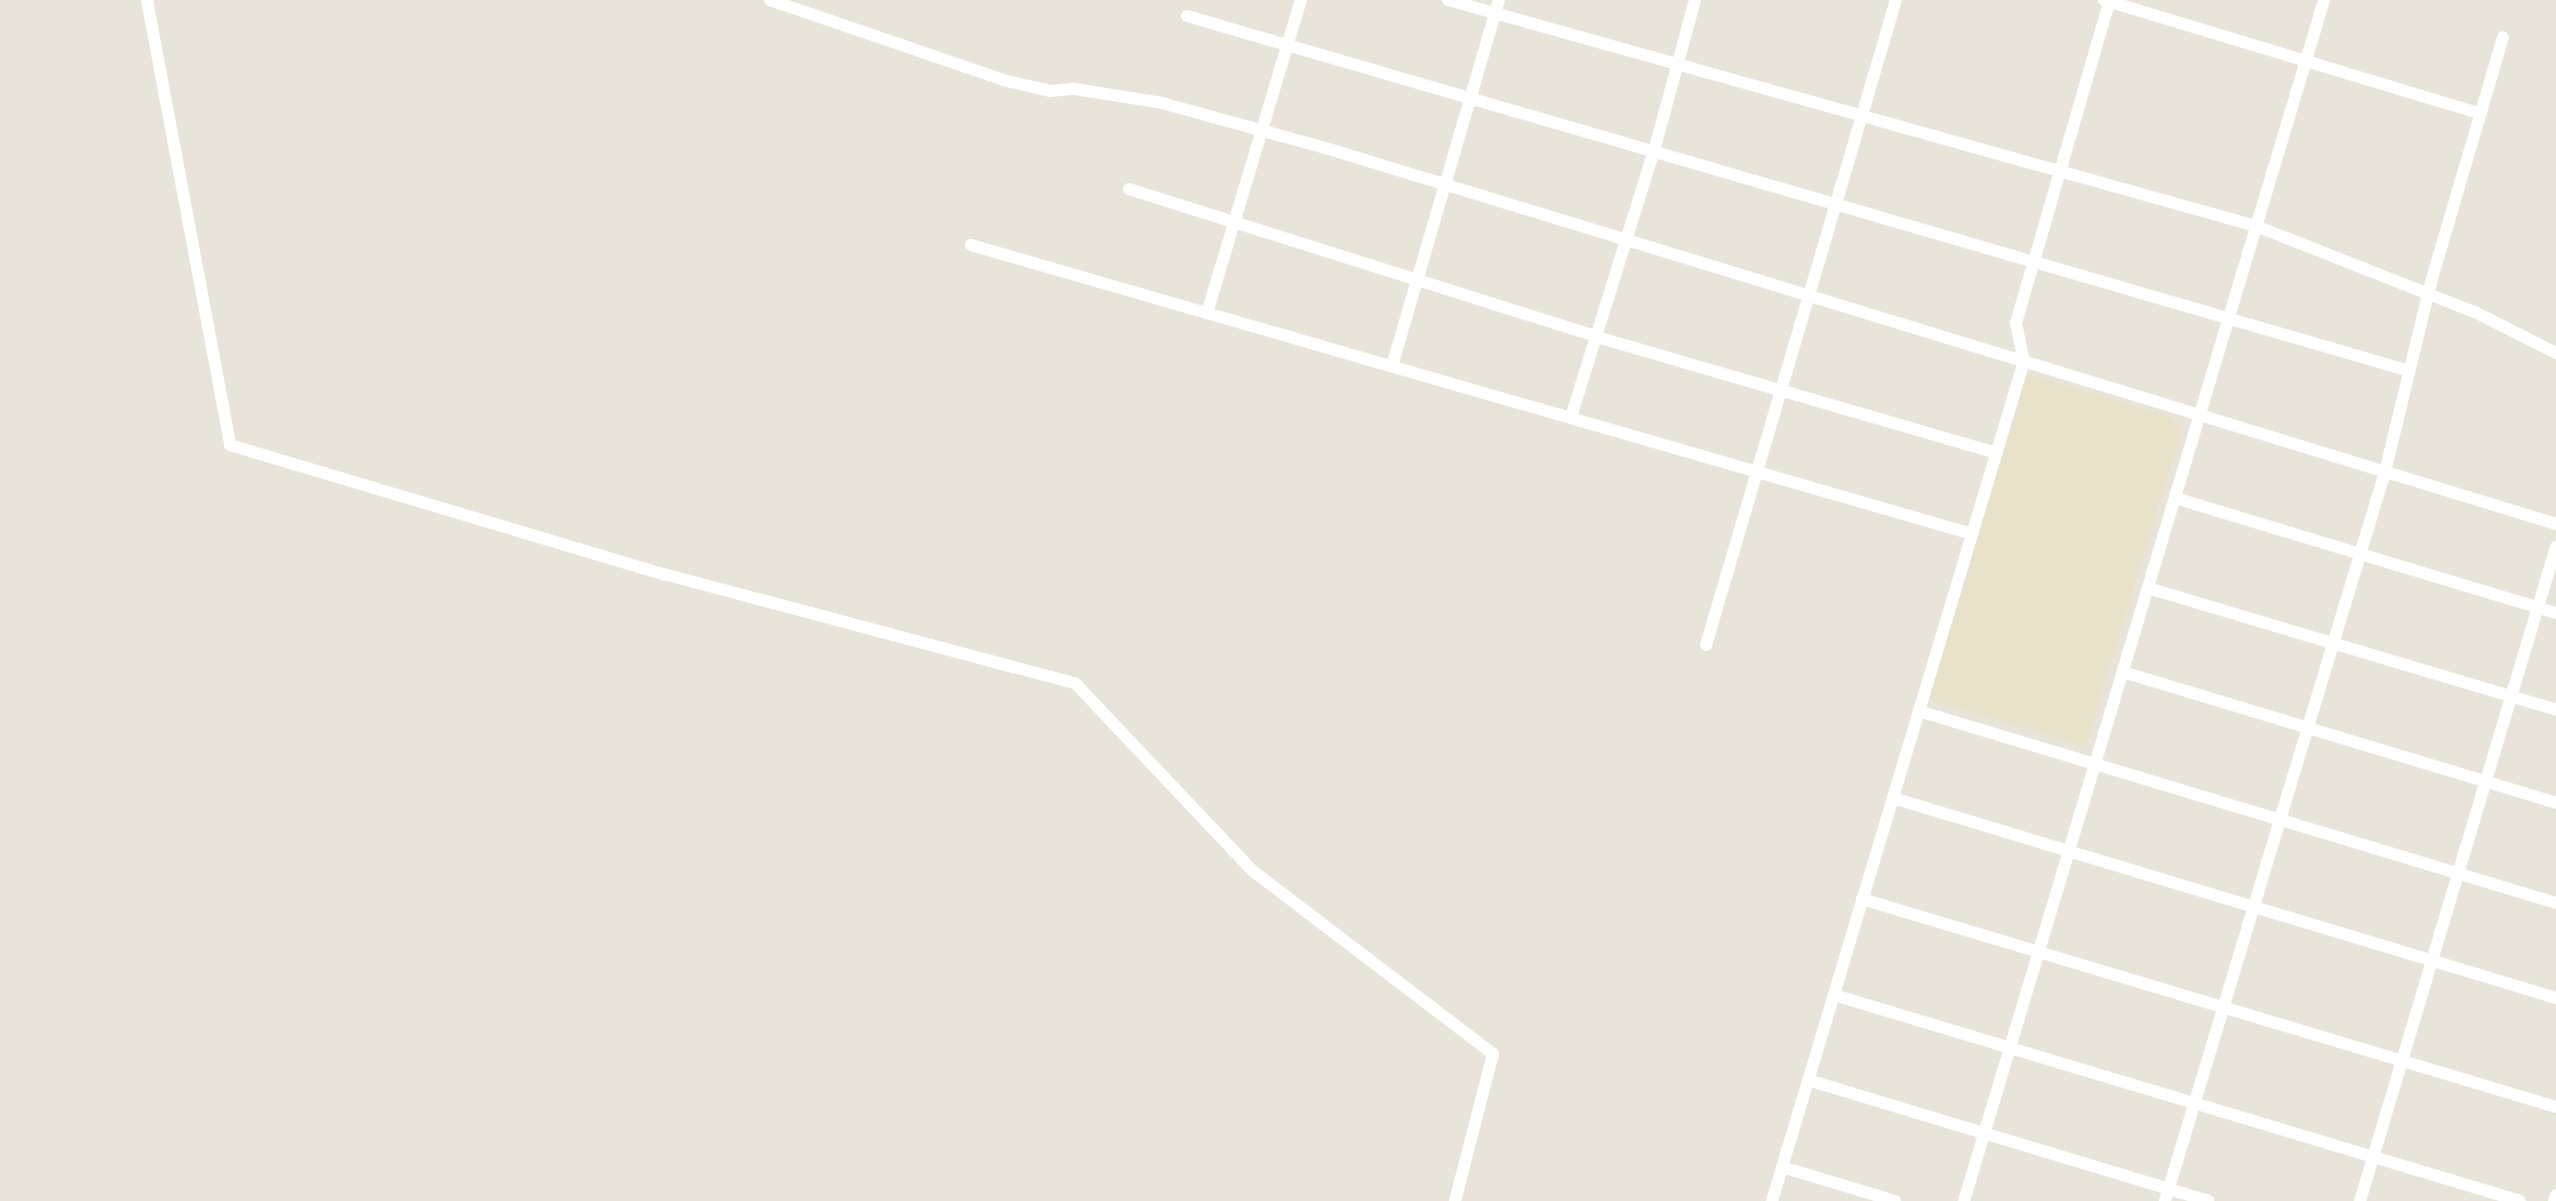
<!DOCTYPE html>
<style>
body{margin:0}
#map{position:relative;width:2556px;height:1201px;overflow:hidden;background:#e8e4da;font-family:Overpass,sans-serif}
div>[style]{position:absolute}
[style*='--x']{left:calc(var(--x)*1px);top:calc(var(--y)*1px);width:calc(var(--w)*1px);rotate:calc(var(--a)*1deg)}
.education>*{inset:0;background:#e9e2ca}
.minor>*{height:12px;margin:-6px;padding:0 6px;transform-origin:6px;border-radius:6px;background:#fff}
span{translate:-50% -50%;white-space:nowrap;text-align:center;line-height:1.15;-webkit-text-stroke:6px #fff;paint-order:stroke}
</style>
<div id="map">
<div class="education">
<div style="clip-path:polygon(2027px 374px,2169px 416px,2182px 429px,2086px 746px,1929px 700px)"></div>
</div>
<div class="minor">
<div style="--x:147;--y:0;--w:453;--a:79.4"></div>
<div style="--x:230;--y:445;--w:453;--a:16.6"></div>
<div style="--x:664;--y:574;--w:425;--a:14.9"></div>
<div style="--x:1075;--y:683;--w:259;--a:46.6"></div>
<div style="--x:1253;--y:871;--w:302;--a:37.3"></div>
<div style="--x:1493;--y:1054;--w:152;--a:104.5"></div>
<div style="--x:770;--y:0;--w:246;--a:18.9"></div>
<div style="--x:1003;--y:80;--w:48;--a:13.2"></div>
<div style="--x:1050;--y:91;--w:25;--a:-5"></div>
<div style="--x:1075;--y:89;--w:88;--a:9.1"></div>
<div style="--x:1162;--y:103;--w:173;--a:15.4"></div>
<div style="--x:1329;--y:149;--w:1283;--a:16.99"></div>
<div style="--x:1448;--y:0;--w:839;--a:15.63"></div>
<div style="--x:2256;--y:226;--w:238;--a:21.5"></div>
<div style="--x:2477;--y:313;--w:89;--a:26.9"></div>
<div style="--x:2104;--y:0;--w:394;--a:16.8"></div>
<div style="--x:1187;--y:16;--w:1273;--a:16.19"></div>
<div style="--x:1129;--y:189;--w:491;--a:17.5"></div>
<div style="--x:1597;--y:337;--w:416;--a:16.2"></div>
<div style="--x:971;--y:245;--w:1042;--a:16.1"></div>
<div style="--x:1207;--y:313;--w:327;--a:-73.3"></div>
<div style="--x:1392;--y:366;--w:381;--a:-73.7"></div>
<div style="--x:1571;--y:417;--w:279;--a:-72.7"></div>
<div style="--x:1654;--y:151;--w:156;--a:-74.8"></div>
<div style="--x:2175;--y:498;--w:398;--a:16.8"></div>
<div style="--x:2148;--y:588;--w:426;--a:16.6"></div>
<div style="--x:1706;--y:645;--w:672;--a:-73.59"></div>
<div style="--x:2123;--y:672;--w:452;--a:16.8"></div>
<div style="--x:1919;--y:711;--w:665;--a:16.77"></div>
<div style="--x:1893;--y:798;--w:693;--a:16.79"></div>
<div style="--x:1862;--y:899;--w:724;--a:16.68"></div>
<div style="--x:1834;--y:995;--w:716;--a:16.71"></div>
<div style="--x:1808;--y:1080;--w:418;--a:16.8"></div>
<div style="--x:1782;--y:1167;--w:118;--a:16.7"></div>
<div style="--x:1772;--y:1201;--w:877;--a:-73.3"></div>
<div style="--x:2024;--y:361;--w:39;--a:-102"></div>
<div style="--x:2016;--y:323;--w:336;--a:-73.8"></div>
<div style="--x:1964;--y:1201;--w:1254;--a:-73.31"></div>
<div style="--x:2165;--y:1201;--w:761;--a:-73.21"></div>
<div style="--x:2385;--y:472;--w:195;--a:-76.4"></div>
<div style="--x:2431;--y:282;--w:255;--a:-73.6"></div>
<div style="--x:2360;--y:1201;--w:683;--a:-73.32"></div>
<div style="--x:2554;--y:1201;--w:6;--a:-72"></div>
</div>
</div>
